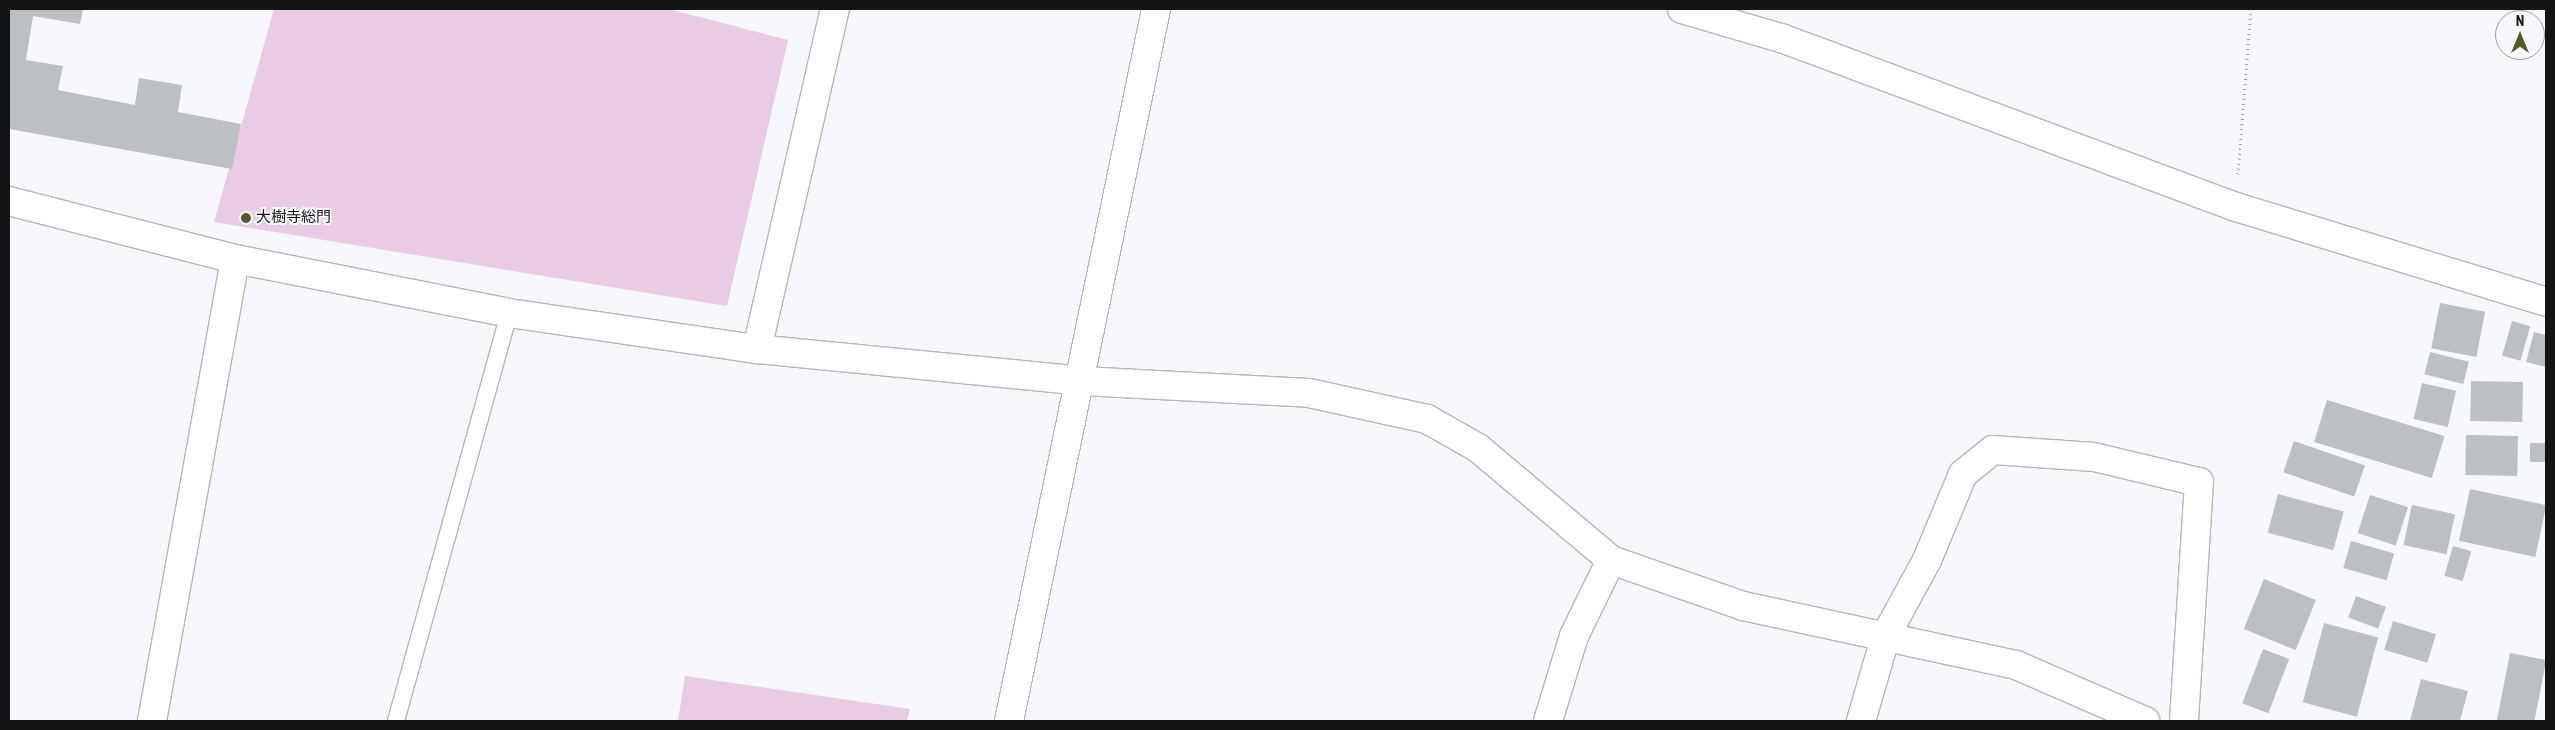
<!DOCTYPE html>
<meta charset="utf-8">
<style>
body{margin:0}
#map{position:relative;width:2555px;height:730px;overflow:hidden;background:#f6f8fd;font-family:"Roboto Condensed","Noto Sans JP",sans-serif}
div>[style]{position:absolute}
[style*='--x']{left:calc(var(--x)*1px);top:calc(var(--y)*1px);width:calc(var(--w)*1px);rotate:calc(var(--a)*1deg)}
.green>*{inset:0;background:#e9cbe3}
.building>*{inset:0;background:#bbc0c3;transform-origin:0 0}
.path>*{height:3px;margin-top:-1.5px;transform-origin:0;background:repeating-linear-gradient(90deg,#9d9ea2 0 1px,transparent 0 5px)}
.roads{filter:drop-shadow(1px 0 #b4b6bb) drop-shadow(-1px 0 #b4b6bb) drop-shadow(0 1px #b4b6bb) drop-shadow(0 -1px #b4b6bb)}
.service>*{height:16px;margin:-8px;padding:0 8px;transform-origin:8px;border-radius:8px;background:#fff}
.minor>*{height:28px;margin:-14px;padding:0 14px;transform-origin:14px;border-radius:14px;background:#fff}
.tertiary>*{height:28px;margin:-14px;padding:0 14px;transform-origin:14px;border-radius:14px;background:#fff}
.dots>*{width:14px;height:14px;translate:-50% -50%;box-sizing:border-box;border:2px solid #f6f8fd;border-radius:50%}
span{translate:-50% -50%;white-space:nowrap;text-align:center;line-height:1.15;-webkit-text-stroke:4px #f6f8fd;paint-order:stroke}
.poi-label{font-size:15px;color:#131416}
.left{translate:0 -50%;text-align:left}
.frame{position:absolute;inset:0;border:10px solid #131416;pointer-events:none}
.north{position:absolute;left:2495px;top:10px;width:50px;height:50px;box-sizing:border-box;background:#f6f8fd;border:1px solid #9b9da1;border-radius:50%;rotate:0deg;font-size:14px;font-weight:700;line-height:20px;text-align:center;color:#131416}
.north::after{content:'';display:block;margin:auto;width:18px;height:22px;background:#545a28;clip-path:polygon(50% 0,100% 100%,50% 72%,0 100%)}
</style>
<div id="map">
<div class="green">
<div style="clip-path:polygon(274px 9px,668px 9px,788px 40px,727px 306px,214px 222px)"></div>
<div style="clip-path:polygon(685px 676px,910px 709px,907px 721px,678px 721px)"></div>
</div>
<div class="building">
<div style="clip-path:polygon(9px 9px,83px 9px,80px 24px,33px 16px,26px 60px,63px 66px,58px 90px,135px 105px,139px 78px,182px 85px,178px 112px,241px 124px,232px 169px,9px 129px)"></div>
<div style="left:2440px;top:303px;width:46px;height:46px;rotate:11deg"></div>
<div style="left:2512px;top:321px;width:19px;height:36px;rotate:16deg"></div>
<div style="clip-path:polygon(2534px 332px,2546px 335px,2546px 367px,2526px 362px)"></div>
<div style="left:2430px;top:352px;width:40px;height:23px;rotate:14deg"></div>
<div style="left:2471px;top:381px;width:52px;height:40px;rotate:1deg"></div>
<div style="left:2422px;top:383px;width:35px;height:37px;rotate:13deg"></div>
<div style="left:2327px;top:400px;width:123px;height:44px;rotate:17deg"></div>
<div style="left:2466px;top:435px;width:52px;height:40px;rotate:1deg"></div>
<div style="left:2294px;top:441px;width:75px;height:33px;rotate:19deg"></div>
<div style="left:2530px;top:443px;width:16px;height:19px"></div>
<div style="left:2470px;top:489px;width:78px;height:53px;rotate:12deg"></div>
<div style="left:2278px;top:494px;width:68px;height:40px;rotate:15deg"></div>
<div style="left:2370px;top:495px;width:40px;height:40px;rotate:18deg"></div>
<div style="left:2412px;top:505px;width:44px;height:41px;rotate:12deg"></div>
<div style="left:2351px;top:541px;width:45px;height:28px;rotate:16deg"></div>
<div style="left:2453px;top:546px;width:19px;height:31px;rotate:16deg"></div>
<div style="left:2264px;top:579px;width:56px;height:54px;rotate:22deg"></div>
<div style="left:2356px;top:596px;width:32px;height:23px;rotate:20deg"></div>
<div style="left:2393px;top:621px;width:45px;height:30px;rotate:17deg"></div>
<div style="left:2324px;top:623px;width:56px;height:82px;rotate:15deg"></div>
<div style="left:2263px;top:649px;width:28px;height:58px;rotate:21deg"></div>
<div style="left:2510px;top:653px;width:37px;height:69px;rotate:11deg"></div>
<div style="clip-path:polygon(2421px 679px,2468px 691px,2460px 721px,2410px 721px)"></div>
</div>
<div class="path">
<div style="--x:2238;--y:174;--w:166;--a:-85.5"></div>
</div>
<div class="roads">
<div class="service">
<div style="--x:396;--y:721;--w:423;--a:-74.5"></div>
</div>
<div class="minor">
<div style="--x:9;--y:201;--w:233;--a:14.4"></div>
<div style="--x:235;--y:259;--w:279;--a:11.1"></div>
<div style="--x:509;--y:313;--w:251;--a:8.3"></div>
<div style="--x:757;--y:349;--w:327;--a:5.6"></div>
<div style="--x:1082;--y:381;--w:227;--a:3"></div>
<div style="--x:1309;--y:393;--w:121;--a:12.4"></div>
<div style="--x:1427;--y:419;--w:59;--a:29.6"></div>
<div style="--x:1478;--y:448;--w:174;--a:40.1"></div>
<div style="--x:1611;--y:560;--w:140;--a:19.2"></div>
<div style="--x:1743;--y:606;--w:279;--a:12.2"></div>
<div style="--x:2016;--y:665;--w:141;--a:23.5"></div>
<div style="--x:757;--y:349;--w:349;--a:-77.1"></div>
<div style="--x:152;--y:721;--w:469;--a:-79.8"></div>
<div style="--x:1009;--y:721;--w:727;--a:-78.33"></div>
<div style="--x:1548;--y:721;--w:89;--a:-73"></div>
<div style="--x:1574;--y:636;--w:85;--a:-64"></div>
<div style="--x:1861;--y:721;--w:90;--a:-73.8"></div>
<div style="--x:1886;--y:635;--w:85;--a:-61.3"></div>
<div style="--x:1927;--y:560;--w:93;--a:-67.3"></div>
<div style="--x:1963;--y:474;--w:38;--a:-39"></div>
<div style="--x:1993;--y:450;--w:101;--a:4"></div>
<div style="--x:2094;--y:457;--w:108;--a:13.4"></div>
<div style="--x:2199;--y:482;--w:239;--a:93.6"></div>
</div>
<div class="tertiary">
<div style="--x:1682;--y:9;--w:106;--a:16.4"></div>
<div style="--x:1784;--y:39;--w:482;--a:20.4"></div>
<div style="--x:2236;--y:207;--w:324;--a:17"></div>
</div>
</div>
<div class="dots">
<div style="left:246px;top:218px;background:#545a28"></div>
</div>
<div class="poi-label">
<span class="left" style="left:256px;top:218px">大樹寺総門</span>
</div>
<div class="frame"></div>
<div class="north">N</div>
</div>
